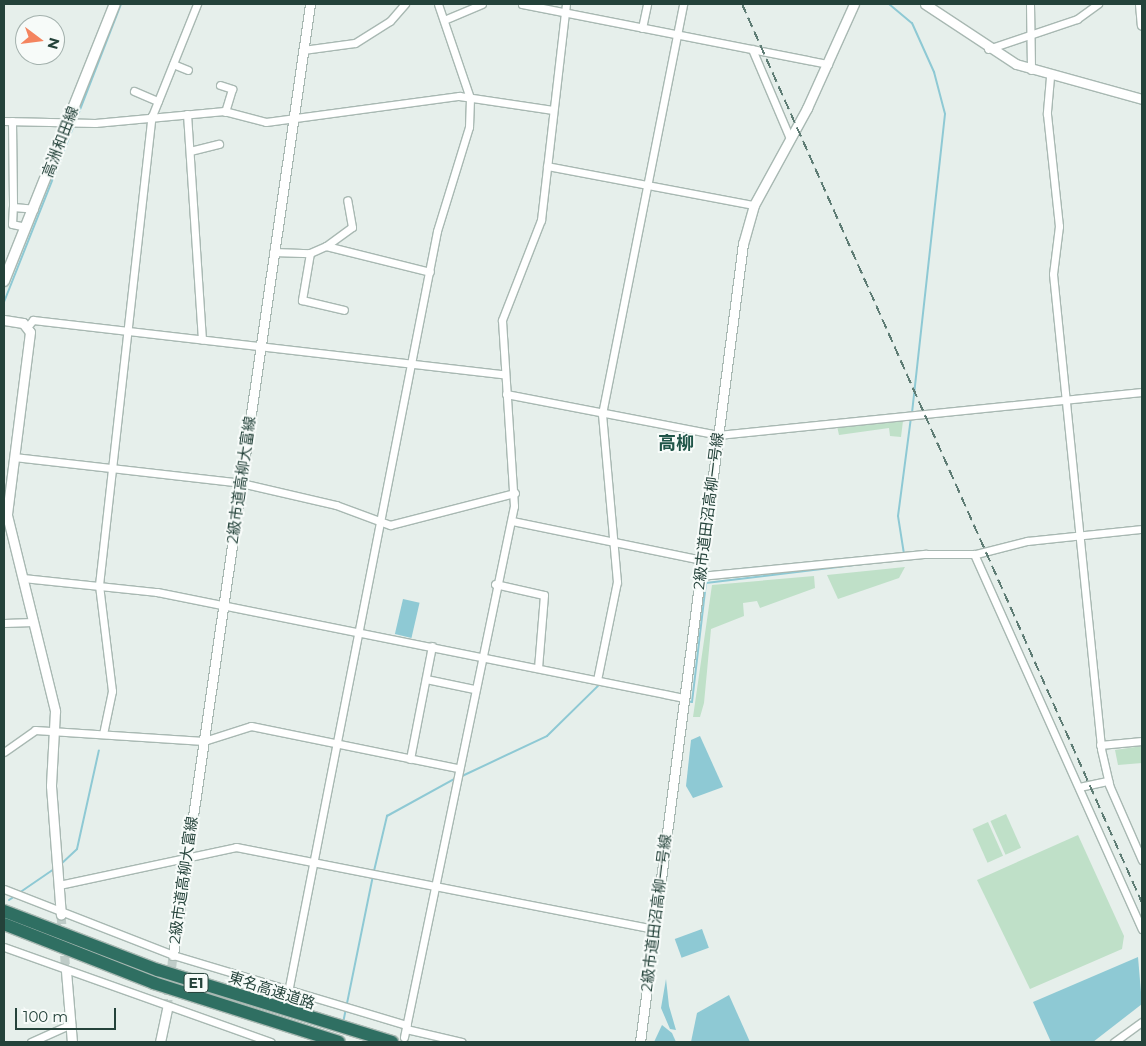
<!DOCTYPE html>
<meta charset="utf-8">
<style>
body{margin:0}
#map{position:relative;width:1146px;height:1046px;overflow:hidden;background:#e6efeb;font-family:Montserrat,"Noto Sans JP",sans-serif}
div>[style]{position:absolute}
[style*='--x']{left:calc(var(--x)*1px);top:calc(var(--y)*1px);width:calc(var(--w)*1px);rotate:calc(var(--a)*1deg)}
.green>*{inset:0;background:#bfe0c8;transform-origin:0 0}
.water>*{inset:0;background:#8ec9d4;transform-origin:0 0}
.stream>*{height:2px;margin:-1px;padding:0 1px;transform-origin:1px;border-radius:1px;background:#8ec9d4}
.tertiary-tunnel>*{height:9px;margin-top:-4.5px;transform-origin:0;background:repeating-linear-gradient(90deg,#bfccc8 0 9px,transparent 0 13.5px)}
.roads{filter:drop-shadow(1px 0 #a8b8b2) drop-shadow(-1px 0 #a8b8b2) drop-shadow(0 1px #a8b8b2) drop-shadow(0 -1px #a8b8b2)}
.minor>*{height:7px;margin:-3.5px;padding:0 3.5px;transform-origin:3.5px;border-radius:3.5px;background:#fff}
.tertiary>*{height:9px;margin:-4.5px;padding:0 4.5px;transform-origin:4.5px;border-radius:4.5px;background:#fff}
.secondary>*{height:10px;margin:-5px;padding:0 5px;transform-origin:5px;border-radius:5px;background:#fff}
.motorway>*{height:12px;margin:-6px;padding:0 6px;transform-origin:6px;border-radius:6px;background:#2f6f62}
.rail>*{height:2px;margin-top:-1px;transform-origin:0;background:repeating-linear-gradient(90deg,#5f7d75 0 10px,transparent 0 15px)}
span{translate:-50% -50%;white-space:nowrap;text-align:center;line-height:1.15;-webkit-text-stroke:4px #f7fbf9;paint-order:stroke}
.shield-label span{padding:1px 4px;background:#f7fbf9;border:1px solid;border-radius:4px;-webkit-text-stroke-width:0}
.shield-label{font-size:14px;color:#24423a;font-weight:700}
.street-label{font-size:15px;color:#24423a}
.quarter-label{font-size:18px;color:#1f5548;font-weight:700}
.frame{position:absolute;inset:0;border:5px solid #24423a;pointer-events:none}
.north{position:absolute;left:15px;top:15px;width:50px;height:50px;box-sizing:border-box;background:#f7fbf9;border:1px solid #a3b1ad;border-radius:50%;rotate:105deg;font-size:14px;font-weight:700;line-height:20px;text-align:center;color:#24423a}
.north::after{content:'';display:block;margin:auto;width:18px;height:22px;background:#f4845f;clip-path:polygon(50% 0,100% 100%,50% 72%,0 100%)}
.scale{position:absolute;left:15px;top:1008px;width:101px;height:22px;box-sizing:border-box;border:2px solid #24423a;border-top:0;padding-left:6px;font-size:15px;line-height:18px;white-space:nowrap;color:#24423a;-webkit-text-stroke:4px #f7fbf9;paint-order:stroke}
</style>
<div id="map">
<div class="green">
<div style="clip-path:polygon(903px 421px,901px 437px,890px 436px,889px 428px,839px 435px,837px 426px)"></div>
<div style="clip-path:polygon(905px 567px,899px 578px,838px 599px,827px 575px)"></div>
<div style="clip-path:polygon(814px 576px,815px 588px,760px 608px,757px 601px,743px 603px,744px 616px,711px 629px,704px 703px,700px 717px,693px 717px,712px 585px)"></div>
<div style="clip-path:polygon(1142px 746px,1142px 763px,1118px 765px,1115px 750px)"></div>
<div style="left:1006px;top:814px;width:37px;height:17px;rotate:66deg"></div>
<div style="left:988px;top:822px;width:37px;height:17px;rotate:66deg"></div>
<div style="clip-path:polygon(1078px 835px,1124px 936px,1122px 949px,1030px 989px,977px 880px)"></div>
</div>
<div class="water">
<div style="left:403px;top:599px;width:17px;height:36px;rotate:13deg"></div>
<div style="clip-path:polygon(700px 736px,723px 787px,693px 798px,686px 786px,691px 740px)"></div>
<div style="left:702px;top:929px;width:20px;height:29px;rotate:70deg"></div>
<div style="clip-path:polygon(1138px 957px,1142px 1004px,1093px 1042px,1051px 1042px,1033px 1002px)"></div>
<div style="clip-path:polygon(666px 979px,669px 1006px,676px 1030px,670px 1029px,661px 1008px)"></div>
<div style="clip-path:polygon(729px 995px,750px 1042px,691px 1042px,697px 1013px)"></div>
<div style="clip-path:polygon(662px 1025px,672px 1033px,676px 1042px,654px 1042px)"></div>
</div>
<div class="stream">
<div style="--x:889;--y:4;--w:30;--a:40"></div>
<div style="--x:912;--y:23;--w:54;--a:65.8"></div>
<div style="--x:934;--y:72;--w:43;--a:75.3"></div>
<div style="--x:945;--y:114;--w:301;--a:96.3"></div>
<div style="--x:76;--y:120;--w:124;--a:-68.8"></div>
<div style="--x:638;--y:250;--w:177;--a:-78.9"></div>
<div style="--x:4;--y:302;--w:190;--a:-68.4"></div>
<div style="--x:904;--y:554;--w:38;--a:-99"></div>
<div style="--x:898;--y:516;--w:100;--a:-82.5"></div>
<div style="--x:601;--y:679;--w:97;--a:-78.7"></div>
<div style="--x:686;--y:701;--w:6;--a:9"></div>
<div style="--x:692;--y:702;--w:120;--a:-83.3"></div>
<div style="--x:706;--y:583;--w:199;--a:-6.9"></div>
<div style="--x:460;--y:777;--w:96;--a:-25.2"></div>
<div style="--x:547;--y:736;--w:74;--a:-44.5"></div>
<div style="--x:60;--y:865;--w:23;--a:-43"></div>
<div style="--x:77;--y:849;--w:101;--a:-77.5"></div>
<div style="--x:374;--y:871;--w:57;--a:-76.7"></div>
<div style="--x:387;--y:816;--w:79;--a:-28.8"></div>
<div style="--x:19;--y:893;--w:42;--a:-34.4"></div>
<div style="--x:9;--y:900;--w:7;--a:-34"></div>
<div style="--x:343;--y:1023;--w:151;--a:-78.5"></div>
</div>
<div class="tertiary-tunnel">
<div style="--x:61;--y:915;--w:56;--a:84.9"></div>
<div style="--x:167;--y:1008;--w:53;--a:-83.5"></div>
</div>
<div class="roads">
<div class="minor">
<div style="--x:522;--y:4;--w:312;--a:11.1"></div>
<div style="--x:1030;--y:4;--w:66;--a:89.1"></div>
<div style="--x:444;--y:20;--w:41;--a:-22.8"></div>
<div style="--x:642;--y:28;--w:25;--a:-78"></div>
<div style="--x:752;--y:49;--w:95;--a:67"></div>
<div style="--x:988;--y:49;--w:94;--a:-18.6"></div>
<div style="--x:1077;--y:19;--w:26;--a:-36"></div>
<div style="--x:303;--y:50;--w:52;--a:-7.7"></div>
<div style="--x:355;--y:43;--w:41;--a:-32.2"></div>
<div style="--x:390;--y:21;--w:23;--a:-49"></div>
<div style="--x:173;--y:64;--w:16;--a:22"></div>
<div style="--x:1050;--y:77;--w:37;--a:95"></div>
<div style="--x:1047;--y:114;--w:113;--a:83.9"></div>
<div style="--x:1059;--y:226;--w:48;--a:97.1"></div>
<div style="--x:1053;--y:274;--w:477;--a:84.2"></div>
<div style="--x:1101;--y:749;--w:37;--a:77"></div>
<div style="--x:1109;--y:785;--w:82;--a:66.3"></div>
<div style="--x:220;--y:85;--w:13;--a:18"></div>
<div style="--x:232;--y:89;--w:24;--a:107"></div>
<div style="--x:134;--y:91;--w:26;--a:23"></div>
<div style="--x:187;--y:114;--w:226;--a:86.2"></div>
<div style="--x:4;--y:121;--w:91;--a:1.3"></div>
<div style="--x:95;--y:123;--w:130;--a:-5.3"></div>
<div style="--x:224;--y:111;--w:43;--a:14.7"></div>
<div style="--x:266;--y:122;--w:195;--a:-7.7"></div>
<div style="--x:459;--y:96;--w:95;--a:8.5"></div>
<div style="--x:12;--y:121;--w:86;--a:89.3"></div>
<div style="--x:190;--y:151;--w:30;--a:-14"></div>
<div style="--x:547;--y:166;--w:211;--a:10.7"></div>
<div style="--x:26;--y:227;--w:14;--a:-168"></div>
<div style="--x:12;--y:224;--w:17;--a:-87"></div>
<div style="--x:13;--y:207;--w:21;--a:5"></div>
<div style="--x:326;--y:246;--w:32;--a:-36"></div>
<div style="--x:352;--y:227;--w:27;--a:-100"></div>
<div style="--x:273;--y:252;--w:37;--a:2"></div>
<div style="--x:310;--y:253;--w:17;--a:-24"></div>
<div style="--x:326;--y:246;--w:107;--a:14"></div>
<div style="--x:310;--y:253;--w:48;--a:99.7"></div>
<div style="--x:302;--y:300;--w:43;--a:13.4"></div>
<div style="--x:28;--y:326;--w:8;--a:-50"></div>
<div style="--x:33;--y:320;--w:475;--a:6.6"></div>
<div style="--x:506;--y:394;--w:216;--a:10.9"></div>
<div style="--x:718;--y:435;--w:426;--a:-5.8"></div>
<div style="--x:14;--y:457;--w:228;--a:6.5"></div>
<div style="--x:241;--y:483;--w:98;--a:13"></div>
<div style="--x:336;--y:505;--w:58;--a:20.3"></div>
<div style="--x:390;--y:525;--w:129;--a:-14.4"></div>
<div style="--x:512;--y:521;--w:194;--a:11.6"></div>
<div style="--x:974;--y:554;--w:411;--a:65.9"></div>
<div style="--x:700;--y:576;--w:227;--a:-5.6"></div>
<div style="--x:926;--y:554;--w:50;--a:0"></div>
<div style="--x:976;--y:554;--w:53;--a:-14.3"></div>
<div style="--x:1027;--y:541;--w:116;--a:-6"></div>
<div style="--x:23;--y:578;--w:135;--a:6"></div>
<div style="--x:157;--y:592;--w:538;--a:11.37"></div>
<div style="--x:495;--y:584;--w:50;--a:12.7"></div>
<div style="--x:544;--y:595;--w:73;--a:94.7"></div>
<div style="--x:4;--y:623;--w:29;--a:-2"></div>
<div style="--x:426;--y:679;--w:49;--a:11.8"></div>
<div style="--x:597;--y:680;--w:100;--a:-78.5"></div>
<div style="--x:617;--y:582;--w:169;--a:-95.1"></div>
<div style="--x:602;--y:414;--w:418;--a:-78.8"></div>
<div style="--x:103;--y:734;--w:44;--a:-78.2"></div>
<div style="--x:112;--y:691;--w:107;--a:-97"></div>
<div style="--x:99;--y:585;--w:472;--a:-83.6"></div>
<div style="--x:152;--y:116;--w:121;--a:-68.1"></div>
<div style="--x:1100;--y:745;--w:42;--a:-5.4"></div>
<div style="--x:4;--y:752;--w:38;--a:-35"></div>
<div style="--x:35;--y:730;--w:169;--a:3.7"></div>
<div style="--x:204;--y:741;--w:49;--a:-17.7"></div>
<div style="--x:251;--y:726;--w:211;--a:11.5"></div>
<div style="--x:410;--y:759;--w:115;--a:-79"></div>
<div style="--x:1079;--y:787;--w:30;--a:-12"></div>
<div style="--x:59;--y:885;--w:181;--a:-12.1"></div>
<div style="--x:236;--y:847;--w:426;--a:11.1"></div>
<div style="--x:4;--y:889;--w:181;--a:21.3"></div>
<div style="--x:173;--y:955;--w:244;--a:16.7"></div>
<div style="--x:4;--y:947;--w:283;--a:19.6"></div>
<div style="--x:288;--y:992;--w:775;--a:-78.92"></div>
<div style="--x:437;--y:231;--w:109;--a:-72.9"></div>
<div style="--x:469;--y:127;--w:29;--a:-88"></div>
<div style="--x:470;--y:98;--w:99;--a:-108.8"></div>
<div style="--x:406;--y:1029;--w:57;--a:13.1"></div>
<div style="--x:404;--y:1037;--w:542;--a:-78.3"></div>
<div style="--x:514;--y:506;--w:186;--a:-93.7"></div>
<div style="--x:502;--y:320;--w:107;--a:-68.7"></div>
<div style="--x:541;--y:220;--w:217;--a:-83.4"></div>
<div style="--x:31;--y:1042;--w:44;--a:-24.2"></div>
<div style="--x:1114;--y:1042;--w:34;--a:-36"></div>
</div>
<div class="tertiary">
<div style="--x:925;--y:4;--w:109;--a:33.4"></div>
<div style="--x:1016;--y:64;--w:131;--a:15.5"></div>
<div style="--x:1140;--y:4;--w:21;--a:85"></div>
<div style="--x:4;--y:320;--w:19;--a:9"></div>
<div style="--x:23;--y:323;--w:11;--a:52"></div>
<div style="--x:30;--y:332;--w:184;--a:97.2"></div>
<div style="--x:7;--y:515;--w:202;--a:76.2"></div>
<div style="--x:55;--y:711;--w:75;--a:93.1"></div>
<div style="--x:51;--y:786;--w:129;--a:85.6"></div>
<div style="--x:173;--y:955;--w:961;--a:-81.8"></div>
<div style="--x:66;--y:971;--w:71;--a:85.2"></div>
<div style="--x:160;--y:1042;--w:35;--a:-78"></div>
<div style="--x:640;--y:1042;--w:805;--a:-82.65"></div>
<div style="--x:743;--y:244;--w:41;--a:-74.2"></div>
<div style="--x:754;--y:205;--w:111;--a:-61.3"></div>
<div style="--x:807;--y:108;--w:114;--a:-65.7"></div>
</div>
<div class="secondary">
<div style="--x:4;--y:281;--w:298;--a:-68.2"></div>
</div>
<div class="motorway">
<div style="--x:4;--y:911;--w:165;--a:21"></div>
<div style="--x:158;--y:970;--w:245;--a:17.1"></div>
<div style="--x:4;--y:924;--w:161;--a:21.5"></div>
<div style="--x:154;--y:983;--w:194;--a:17.7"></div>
</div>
</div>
<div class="rail">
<div style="--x:742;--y:4;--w:984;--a:66.01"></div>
</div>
<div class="shield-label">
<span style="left:196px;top:983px">E1</span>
</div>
<div class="street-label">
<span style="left:60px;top:142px;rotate:-69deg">高洲和田線</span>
<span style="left:241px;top:480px;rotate:-82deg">2級市道高柳大富線</span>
<span style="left:708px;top:511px;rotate:-83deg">2級市道田沼高柳一号線</span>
<span style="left:183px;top:880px;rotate:-82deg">2級市道高柳大富線</span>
<span style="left:656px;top:913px;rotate:-83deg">2級市道田沼高柳一号線</span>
<span style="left:272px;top:990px;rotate:18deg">東名高速道路</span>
</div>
<div class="quarter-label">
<span style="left:676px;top:443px">高柳</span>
</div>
<div class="frame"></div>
<div class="north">N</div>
<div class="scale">100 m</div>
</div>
